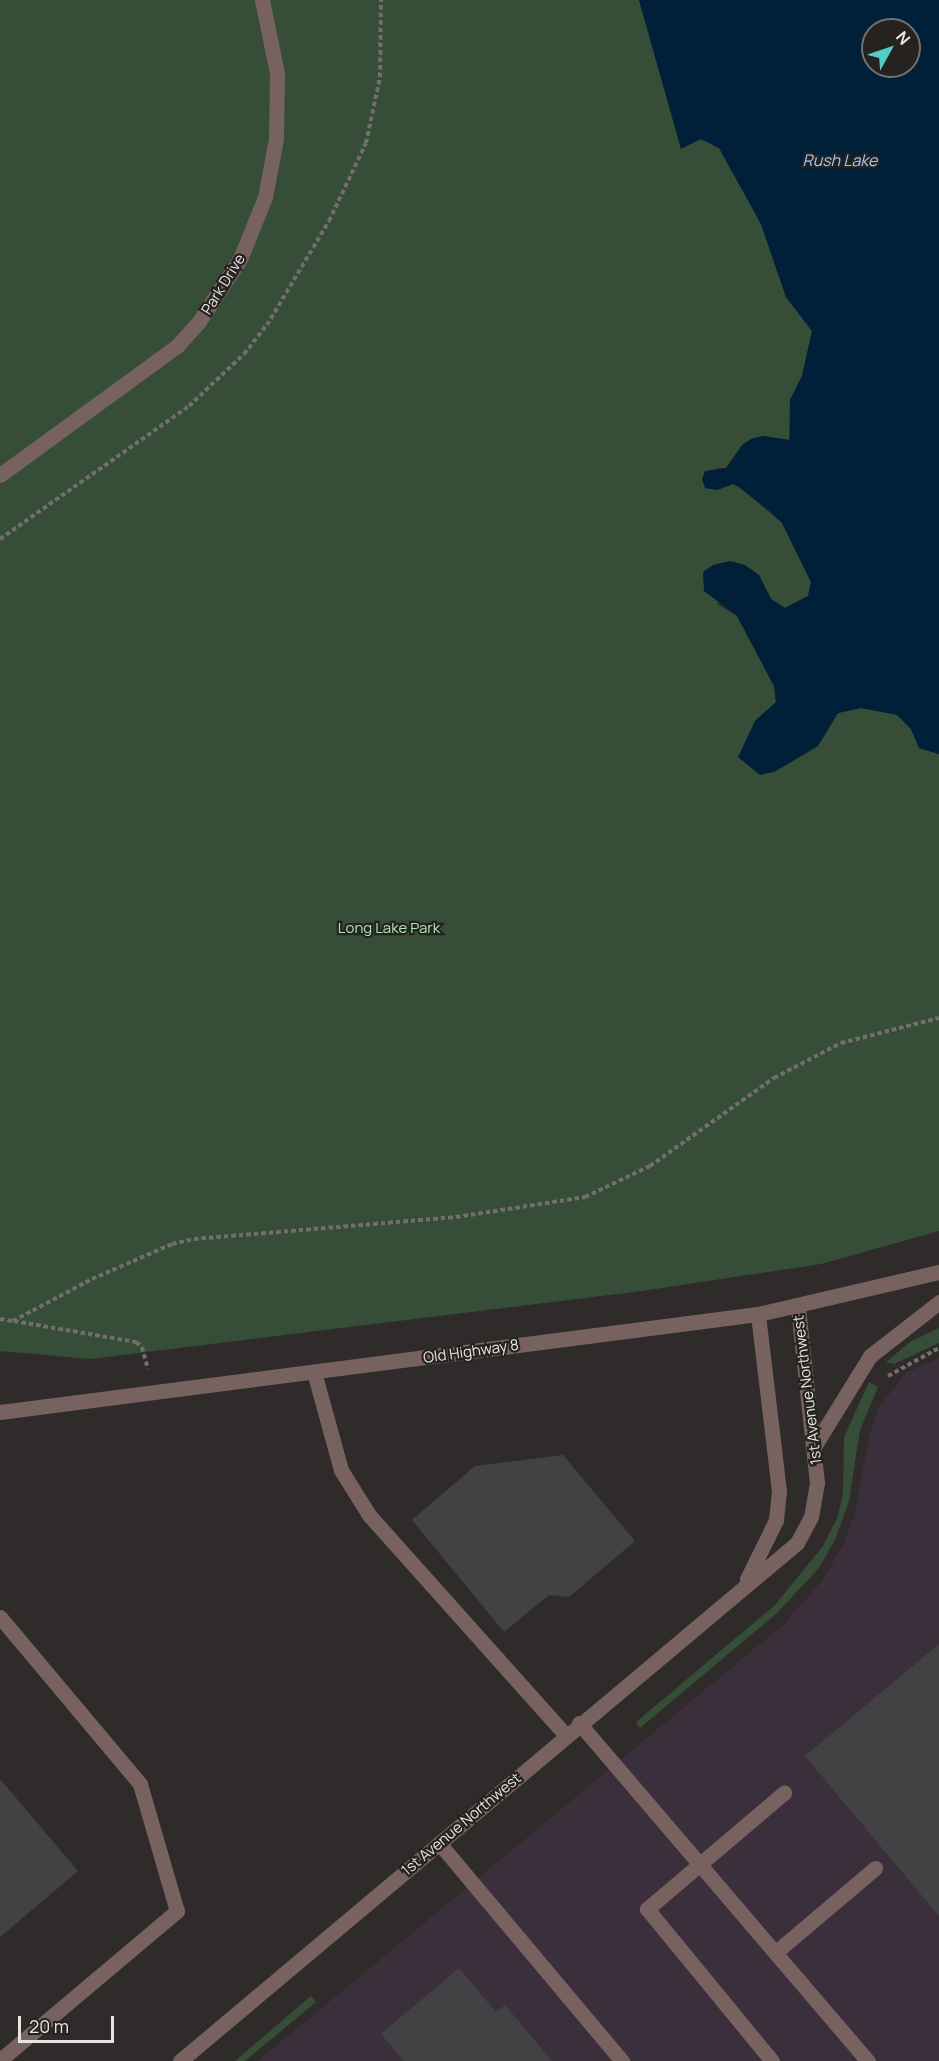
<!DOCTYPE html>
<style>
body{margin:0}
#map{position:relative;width:939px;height:2061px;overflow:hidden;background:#2f2b2a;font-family:Manrope,sans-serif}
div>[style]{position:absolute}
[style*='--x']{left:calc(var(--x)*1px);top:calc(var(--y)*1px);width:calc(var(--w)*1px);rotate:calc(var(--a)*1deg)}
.industrial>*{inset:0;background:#3c2f3c}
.green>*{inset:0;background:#364e38}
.water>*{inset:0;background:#001f39}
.building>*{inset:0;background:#424245}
.path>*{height:4px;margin-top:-2px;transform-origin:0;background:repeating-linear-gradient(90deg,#716e6d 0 4.5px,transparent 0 7.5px)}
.service>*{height:15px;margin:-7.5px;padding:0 7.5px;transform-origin:7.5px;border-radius:7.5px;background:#786260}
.minor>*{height:15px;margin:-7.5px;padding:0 7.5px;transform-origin:7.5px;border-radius:7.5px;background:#786260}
.tertiary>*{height:15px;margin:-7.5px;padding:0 7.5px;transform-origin:7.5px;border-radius:7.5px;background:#786260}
span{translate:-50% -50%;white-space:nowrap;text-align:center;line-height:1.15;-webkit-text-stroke:4.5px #252220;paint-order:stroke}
.street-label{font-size:15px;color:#e7e5e4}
.park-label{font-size:15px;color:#ace7b2}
.water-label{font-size:16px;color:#9eccf5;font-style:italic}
.north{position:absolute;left:861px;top:18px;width:60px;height:60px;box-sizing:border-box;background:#252220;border:2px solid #73706e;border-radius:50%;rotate:50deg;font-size:16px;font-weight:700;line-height:24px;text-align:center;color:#e7e5e4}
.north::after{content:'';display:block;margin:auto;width:21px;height:27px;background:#54cdc7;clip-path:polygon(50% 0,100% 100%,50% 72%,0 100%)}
.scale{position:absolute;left:18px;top:2016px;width:96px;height:27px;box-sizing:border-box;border:3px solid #e7e5e4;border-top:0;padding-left:8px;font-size:18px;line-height:21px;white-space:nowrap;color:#e7e5e4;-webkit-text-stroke:4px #252220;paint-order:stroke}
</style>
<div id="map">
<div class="industrial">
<div style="clip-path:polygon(939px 1358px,939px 2061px,258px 2061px,783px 1625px,821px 1582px,841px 1549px,854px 1517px,869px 1437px,879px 1407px,906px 1373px)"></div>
</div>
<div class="green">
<div style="clip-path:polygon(0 0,639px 0,681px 148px,701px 139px,719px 148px,761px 224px,786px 297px,812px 331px,802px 376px,790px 400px,789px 440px,763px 436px,751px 439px,726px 468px,716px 468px,717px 490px,733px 484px,739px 487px,782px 523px,811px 582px,808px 596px,785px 608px,771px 599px,759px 575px,717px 604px,737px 616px,774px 686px,776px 702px,755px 721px,774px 772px,818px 746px,838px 713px,861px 708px,897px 714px,911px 729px,919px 748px,939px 754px,939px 1231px,821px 1264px,642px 1291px,90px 1359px,0 1351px)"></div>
<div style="clip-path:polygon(939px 1328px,939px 1343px,894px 1364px,886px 1362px,910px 1342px)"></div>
<div style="clip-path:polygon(869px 1382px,878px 1387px,860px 1430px,849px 1501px,835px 1540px,818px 1569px,777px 1613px,640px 1728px,636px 1722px,775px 1605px,823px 1546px,838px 1516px,843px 1493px,844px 1437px)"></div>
<div style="clip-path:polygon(311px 1996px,316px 2002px,245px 2061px,235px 2061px)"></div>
</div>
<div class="water">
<div style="clip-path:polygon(evenodd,639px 0,939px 0,939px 754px,919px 748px,911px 729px,897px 715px,861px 708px,838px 713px,818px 746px,774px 772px,760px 775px,738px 757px,755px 721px,776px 702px,774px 686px,737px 616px,704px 591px,703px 572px,713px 565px,730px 561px,745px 565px,759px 575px,771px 599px,785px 608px,808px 596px,811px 582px,782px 523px,771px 512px,739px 487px,733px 484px,717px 490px,705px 488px,702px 479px,705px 471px,726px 468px,742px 445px,751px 439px,763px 436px,790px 440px,790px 400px,802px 376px,812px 331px,786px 297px,761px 224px,719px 148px,701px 139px,681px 149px,639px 0,873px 30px,909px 30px,909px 66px,873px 66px,873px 30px)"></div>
</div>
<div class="building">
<div style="clip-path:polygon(563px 1455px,635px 1541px,569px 1597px,549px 1595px,504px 1632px,412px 1520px,475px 1466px)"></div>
<div style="clip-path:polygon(939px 1644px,939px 1916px,805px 1756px)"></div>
<div style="clip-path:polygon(0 1779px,78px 1871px,0 1937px)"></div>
<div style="clip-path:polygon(459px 1968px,496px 2012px,505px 2005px,552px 2061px,404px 2061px,381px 2034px)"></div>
</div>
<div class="path">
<div style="--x:0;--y:539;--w:231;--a:-35.1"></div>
<div style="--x:189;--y:406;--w:76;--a:-43.4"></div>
<div style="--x:244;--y:354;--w:37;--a:-52"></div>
<div style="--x:267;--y:325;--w:121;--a:-59.2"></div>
<div style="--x:329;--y:221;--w:86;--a:-64.6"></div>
<div style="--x:366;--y:143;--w:67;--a:-78"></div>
<div style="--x:380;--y:77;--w:77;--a:-89.3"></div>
<div style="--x:0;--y:1319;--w:13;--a:9"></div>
<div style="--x:13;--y:1321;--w:89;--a:-28"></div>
<div style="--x:92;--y:1279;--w:87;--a:-23.6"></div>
<div style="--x:172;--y:1244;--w:23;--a:-13"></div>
<div style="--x:194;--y:1239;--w:263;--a:-4.8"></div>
<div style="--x:456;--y:1217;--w:131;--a:-8.8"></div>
<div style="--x:585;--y:1197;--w:72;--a:-25.5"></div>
<div style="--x:650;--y:1166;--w:152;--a:-35.4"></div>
<div style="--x:774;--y:1078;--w:76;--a:-27.6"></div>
<div style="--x:841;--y:1043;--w:101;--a:-14.3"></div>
<div style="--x:14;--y:1321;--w:124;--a:9.8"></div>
<div style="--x:136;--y:1342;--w:8;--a:40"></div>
<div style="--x:142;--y:1347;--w:23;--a:75"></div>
<div style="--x:888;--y:1376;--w:58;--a:-28.8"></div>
</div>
<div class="service">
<div style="--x:314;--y:1372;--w:102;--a:74.6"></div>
<div style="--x:341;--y:1470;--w:53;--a:58.1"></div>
<div style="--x:369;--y:1515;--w:295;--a:48.2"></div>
<div style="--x:0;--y:1617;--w:218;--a:50"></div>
<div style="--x:140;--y:1784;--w:132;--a:73.8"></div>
<div style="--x:177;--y:1911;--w:231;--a:139.9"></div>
<div style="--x:579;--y:1723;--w:445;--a:49.5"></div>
<div style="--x:439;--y:1843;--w:285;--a:50"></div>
<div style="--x:776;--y:1952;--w:130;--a:-40.3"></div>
<div style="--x:772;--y:2061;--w:197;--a:-129.4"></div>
<div style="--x:647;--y:1909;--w:180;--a:-40.3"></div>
</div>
<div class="minor">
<div style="--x:0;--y:475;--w:219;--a:-36.1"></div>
<div style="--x:177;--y:346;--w:31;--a:-48"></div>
<div style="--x:198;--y:323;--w:77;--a:-56.7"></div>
<div style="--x:240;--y:259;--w:67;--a:-68"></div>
<div style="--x:265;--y:197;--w:59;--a:-79.3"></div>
<div style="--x:276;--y:139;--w:66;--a:-89.1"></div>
<div style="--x:277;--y:73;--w:75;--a:-101.6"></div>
<div style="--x:747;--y:1579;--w:66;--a:-63.8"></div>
<div style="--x:776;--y:1520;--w:29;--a:-84"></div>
<div style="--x:779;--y:1491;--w:178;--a:-96.8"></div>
<div style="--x:180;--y:2061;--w:806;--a:-40.02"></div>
<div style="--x:797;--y:1543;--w:30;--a:-62"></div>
<div style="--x:811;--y:1517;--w:35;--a:-80"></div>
<div style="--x:817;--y:1483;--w:177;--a:-96.2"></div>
</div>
<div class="tertiary">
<div style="--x:0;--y:1412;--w:764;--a:-7.37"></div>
<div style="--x:758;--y:1314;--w:186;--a:-13.1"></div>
<div style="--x:815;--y:1445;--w:105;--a:-58.3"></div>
<div style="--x:870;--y:1356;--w:88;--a:-38"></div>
</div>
<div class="street-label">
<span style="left:223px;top:284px;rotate:-58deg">Park Drive</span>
<span style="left:471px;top:1351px;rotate:-8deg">Old Highway 8</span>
<span style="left:807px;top:1390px;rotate:-97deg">1st Avenue Northwest</span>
<span style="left:461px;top:1824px;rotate:-40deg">1st Avenue Northwest</span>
</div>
<div class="park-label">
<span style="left:389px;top:928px">Long Lake Park</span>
</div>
<div class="water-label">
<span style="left:840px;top:160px">Rush Lake</span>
</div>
<div class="north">N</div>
<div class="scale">20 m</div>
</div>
